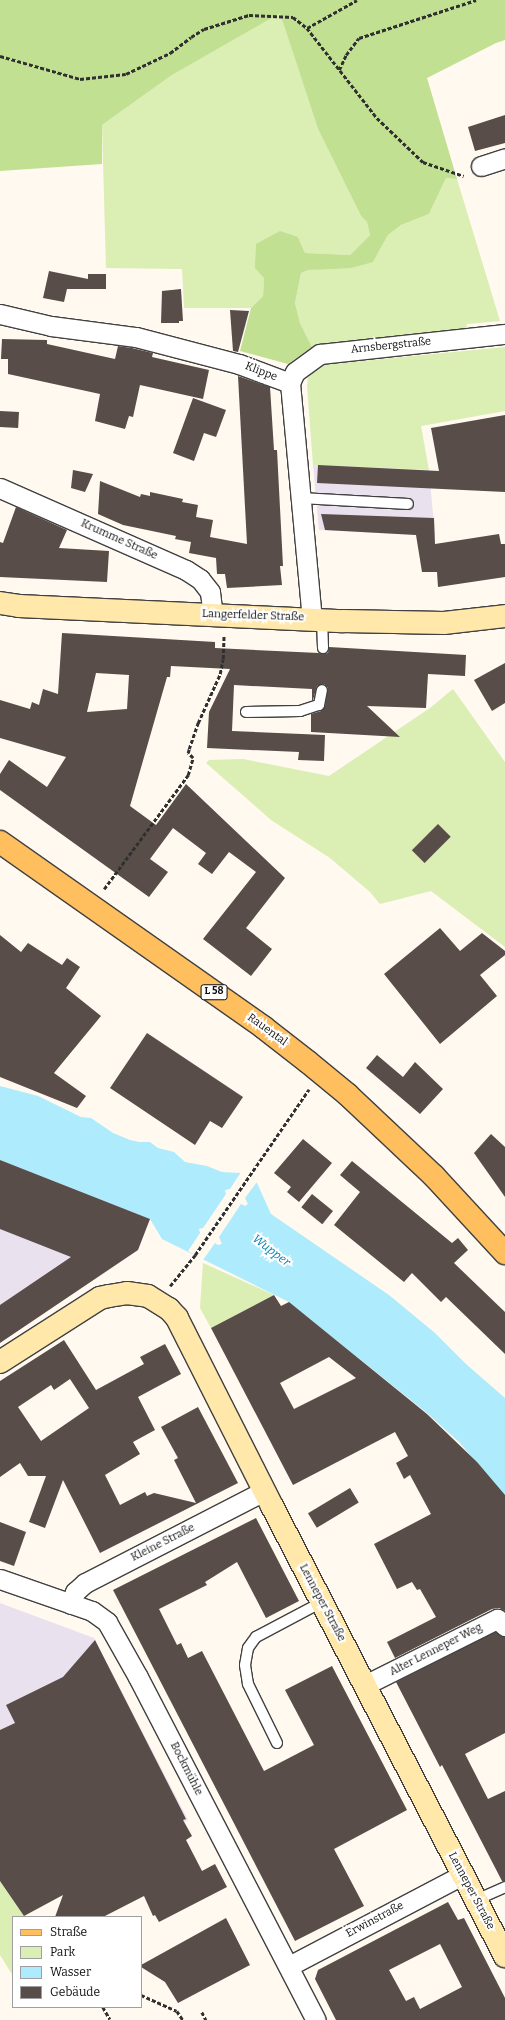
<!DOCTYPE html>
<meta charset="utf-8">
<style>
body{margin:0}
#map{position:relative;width:505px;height:2020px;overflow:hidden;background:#fff9ef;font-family:Bitter,serif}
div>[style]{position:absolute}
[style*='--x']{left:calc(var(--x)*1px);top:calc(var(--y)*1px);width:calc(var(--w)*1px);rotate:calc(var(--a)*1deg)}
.industrial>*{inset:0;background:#eae1ee}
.green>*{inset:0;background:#dbeeb4}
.forest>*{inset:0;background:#c1e092}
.water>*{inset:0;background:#aeebfc}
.pier>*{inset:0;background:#fff9ef}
.building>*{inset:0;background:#584d49;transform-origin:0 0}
.path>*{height:2.5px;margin-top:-1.25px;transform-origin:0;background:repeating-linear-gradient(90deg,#303030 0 4px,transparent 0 6px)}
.roads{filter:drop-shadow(1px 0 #414141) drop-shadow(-1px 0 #414141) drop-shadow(0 1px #414141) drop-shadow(0 -1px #414141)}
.service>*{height:10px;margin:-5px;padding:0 5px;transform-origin:5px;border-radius:5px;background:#fff}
.minor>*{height:19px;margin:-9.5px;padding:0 9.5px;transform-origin:9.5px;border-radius:9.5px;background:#fff}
.secondary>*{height:22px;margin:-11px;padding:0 11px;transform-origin:11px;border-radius:11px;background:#ffe8aa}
.primary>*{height:22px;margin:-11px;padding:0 11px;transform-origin:11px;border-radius:11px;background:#ffbf5f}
span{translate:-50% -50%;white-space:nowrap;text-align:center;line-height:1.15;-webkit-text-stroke:4px #fff;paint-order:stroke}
.shield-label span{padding:1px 3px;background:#fff;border:1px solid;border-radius:3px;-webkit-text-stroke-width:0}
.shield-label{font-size:10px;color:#0e0e0e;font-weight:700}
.street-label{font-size:11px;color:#0e0e0e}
.water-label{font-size:12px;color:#0a7fad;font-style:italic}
.legend{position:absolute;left:12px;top:1916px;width:130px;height:92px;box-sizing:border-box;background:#fff;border:1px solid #9f9f9f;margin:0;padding:5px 7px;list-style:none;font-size:12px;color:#0e0e0e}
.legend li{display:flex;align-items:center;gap:8px;height:20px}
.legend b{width:20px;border:1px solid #9f9f9f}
</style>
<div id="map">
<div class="industrial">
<div style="clip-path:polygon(313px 465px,429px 470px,435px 536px,319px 530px)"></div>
<div style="clip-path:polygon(0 1159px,150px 1219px,0 1342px)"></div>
<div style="clip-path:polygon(0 1603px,94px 1638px,188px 1820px,17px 1907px,0 1881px)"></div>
</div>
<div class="green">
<div style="clip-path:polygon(280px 12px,318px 129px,361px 216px,367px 222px,370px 235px,350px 255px,305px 253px,298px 237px,264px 278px,263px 296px,251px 308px,184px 308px,182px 269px,106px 268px,102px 125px,172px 75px)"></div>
<div style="clip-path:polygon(446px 178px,457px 179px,500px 321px,467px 324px,466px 330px,312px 347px,300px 323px,295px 303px,301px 273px,308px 270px,373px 262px,388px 235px,401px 225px,429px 214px)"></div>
<div style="clip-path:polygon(505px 347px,505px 411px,421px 426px,429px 470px,313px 465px,307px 386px,308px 378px,313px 371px,323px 365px,331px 364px)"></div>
<div style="clip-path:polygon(453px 689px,505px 762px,505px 947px,431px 891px,380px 904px,370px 892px,330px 858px,271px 820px,206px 763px,209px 760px,243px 759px,329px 776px,430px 708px)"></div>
<div style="clip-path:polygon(203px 1263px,274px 1295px,211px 1328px,200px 1308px)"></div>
<div style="clip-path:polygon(0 1881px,25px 1917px,13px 1917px,13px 1976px,0 1955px)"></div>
</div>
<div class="forest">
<div style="clip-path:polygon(0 0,505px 0,505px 40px,496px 43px,427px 78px,457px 179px,446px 178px,429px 214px,401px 225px,388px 235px,373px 262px,351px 268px,308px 270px,301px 273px,295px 303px,300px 323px,312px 347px,288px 364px,240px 351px,251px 308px,263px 296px,264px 278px,255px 268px,256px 244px,280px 231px,298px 237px,305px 253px,350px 255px,370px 235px,367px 222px,361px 216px,318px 129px,280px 13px,172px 75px,102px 125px,102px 164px,0 171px)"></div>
</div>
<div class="water">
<div style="clip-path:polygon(0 1086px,38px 1096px,81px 1117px,91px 1118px,113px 1133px,130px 1140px,139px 1142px,150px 1142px,158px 1148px,174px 1152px,185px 1162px,207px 1166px,222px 1172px,240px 1173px,257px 1183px,271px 1214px,389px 1295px,435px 1333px,466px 1364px,505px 1398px,505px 1496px,459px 1442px,427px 1413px,287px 1301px,162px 1239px,150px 1219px,0 1160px)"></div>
</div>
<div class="pier">
<div style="clip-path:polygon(241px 1172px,257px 1182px,245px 1198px,248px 1204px,245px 1206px,241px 1204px,219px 1237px,222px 1244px,218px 1245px,215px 1243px,203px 1260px,188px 1251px,200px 1233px,199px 1229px,203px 1228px,226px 1194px,225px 1190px,230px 1189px)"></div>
</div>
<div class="building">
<div style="clip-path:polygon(505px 115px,505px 143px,475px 151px,468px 127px)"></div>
<div style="clip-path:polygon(49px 271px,88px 279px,88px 274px,106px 274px,106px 289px,67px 289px,64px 302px,43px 298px)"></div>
<div style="clip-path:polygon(181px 289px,183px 321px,179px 321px,179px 323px,161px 323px,162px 291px)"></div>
<div style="clip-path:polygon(230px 310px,249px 311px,238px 352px,233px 351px)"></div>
<div style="clip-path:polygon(2px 339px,47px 340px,47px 344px,115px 359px,118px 346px,132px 348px,153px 353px,152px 357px,209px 370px,203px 399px,140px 385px,133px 417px,129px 416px,125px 429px,95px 421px,100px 394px,8px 374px,8px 359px,1px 359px)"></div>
<div style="clip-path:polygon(238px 376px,270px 387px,274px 450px,277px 450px,283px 566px,280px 566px,282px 585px,227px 588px,225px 574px,217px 574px,216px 558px,189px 553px,191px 542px,175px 539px,176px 536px,123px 525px,98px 514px,100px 481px,140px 497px,141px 494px,150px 496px,150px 492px,183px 499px,182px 502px,198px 505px,196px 517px,213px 520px,210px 537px,247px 544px)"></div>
<div style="clip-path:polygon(193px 398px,226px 410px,216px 437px,204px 433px,194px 461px,173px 453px)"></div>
<div style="left:0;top:411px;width:19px;height:16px;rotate:3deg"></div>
<div style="clip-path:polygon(505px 415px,505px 492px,317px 483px,318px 465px,439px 471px,431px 428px)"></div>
<div style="clip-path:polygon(73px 470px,93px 474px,85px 492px,71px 488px)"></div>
<div style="clip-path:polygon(16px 507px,67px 530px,59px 548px,109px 551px,107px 582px,0 577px,0 542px,3px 543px)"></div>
<div style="clip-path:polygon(321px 514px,434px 518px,435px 544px,499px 534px,501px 544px,505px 544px,505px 577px,438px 587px,437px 572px,422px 572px,416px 535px,325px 530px)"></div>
<div style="clip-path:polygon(evenodd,62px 633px,215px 642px,215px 648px,319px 653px,323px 654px,328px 653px,329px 647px,466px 655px,465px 676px,428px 674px,426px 708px,367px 706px,400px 737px,311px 732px,311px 714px,321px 711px,325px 706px,328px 688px,324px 684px,317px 686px,313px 700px,312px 701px,312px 689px,234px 685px,232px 731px,325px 735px,324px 761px,298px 760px,299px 752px,207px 748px,209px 712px,230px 669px,171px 666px,170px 677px,167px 677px,130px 806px,156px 825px,186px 784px,285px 878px,246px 928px,272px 949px,251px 976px,203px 939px,256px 872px,229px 852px,212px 874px,198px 864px,206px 853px,173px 828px,150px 859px,168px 872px,149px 897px,0 790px,0 774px,9px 760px,47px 787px,66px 757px,0 738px,0 700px,30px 709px,32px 702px,39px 705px,43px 689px,58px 694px,62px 633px,96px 673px,129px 675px,127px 709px,87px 712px,96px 673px)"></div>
<div style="clip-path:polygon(505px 663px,505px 703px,492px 711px,474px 680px)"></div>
<div style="left:438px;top:824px;width:18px;height:37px;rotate:45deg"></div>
<div style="clip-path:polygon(440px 928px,460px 951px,482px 933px,505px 951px,505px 955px,480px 975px,497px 996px,440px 1044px,384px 974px)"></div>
<div style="clip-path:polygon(0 935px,21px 952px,28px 943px,62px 965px,67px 958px,80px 967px,66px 988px,101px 1016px,54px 1073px,86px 1096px,77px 1108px,0 1077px)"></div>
<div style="clip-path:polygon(147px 1033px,243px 1097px,222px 1128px,210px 1121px,195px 1145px,110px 1088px)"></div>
<div style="clip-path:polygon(377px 1055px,403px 1077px,415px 1062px,443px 1089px,420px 1114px,366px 1068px)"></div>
<div style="clip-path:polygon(491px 1134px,505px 1147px,505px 1197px,474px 1153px)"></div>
<div style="clip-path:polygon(303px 1139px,332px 1163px,299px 1202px,287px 1192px,291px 1187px,274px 1173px)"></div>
<div style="clip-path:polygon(0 1160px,150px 1219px,138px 1250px,0 1343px,0 1305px,71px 1257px,0 1229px)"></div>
<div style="clip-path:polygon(352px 1161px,452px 1243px,458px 1238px,468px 1250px,454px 1263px,505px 1312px,505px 1354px,446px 1297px,441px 1302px,412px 1273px,404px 1282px,334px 1225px,360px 1192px,340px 1175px)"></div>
<div style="left:312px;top:1194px;width:27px;height:17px;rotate:39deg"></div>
<div style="clip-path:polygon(evenodd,274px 1295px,281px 1306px,289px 1302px,427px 1414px,477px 1462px,505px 1495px,505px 1611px,499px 1608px,492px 1609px,395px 1658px,387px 1642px,436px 1617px,420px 1589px,417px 1590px,412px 1582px,397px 1589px,374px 1544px,431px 1514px,410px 1475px,404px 1479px,396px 1463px,408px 1456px,395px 1432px,293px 1485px,211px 1328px,274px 1295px,329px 1357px,356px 1378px,294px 1409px,280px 1383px,329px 1357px)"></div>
<div style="clip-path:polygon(evenodd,64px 1340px,96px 1390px,144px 1364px,140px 1357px,165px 1344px,181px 1374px,138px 1397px,155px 1430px,133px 1442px,140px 1454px,105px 1475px,120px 1505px,145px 1492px,147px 1496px,154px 1493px,196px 1503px,174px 1460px,178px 1458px,161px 1427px,198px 1407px,238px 1483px,100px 1553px,63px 1480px,45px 1528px,29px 1522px,46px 1476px,28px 1476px,20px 1463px,0 1477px,0 1381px,64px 1340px,70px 1379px,89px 1408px,41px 1441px,18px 1407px,51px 1385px,54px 1390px,70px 1379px)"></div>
<div style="left:350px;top:1488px;width:17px;height:49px;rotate:59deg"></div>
<div style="clip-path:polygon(256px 1518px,299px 1601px,266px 1618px,237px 1562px,205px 1582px,207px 1585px,159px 1609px,177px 1645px,181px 1643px,188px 1658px,202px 1651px,264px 1771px,314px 1745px,285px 1690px,332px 1666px,407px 1810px,334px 1849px,364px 1906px,295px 1941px,113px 1590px)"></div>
<div style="clip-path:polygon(0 1522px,26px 1532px,14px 1566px,0 1561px)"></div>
<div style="clip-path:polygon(495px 1632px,505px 1637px,505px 1733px,465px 1754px,488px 1799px,505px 1791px,505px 1881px,502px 1881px,442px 1765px,440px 1767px,396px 1682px)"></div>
<div style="clip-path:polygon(95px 1640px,186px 1819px,183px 1820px,192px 1836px,186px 1840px,202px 1871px,215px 1864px,227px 1887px,159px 1922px,155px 1915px,153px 1916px,144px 1896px,103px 1917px,55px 1917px,63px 1895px,24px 1916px,0 1881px,0 1730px,15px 1723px,6px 1705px,63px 1677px)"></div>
<div style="clip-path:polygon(evenodd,448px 1902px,458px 1920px,464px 1918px,505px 1998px,505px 2020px,336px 2020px,315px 1979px,318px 1970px,448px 1902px,440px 1944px,462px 1987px,420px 2009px,414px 1997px,406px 2001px,389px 1970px,440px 1944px)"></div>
<div style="clip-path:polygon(226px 1918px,250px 1965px,178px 2003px,165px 1982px,141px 1967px,141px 1965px)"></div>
</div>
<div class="path">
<div style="--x:307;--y:28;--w:57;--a:-29.2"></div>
<div style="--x:0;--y:56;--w:83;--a:16"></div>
<div style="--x:80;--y:79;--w:46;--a:-6.2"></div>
<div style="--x:126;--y:74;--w:49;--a:-25.5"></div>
<div style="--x:170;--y:53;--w:26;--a:-37"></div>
<div style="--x:191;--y:37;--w:15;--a:-32"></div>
<div style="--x:204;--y:29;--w:47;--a:-17.3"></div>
<div style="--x:249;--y:15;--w:44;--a:2.6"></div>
<div style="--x:293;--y:17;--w:18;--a:38"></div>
<div style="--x:307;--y:28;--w:114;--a:52.1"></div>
<div style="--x:377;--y:118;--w:64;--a:43.7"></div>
<div style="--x:423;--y:162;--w:43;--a:18.9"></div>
<div style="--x:339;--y:70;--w:17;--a:-65"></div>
<div style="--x:346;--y:55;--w:21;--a:-53"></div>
<div style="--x:359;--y:38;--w:123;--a:-18"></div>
<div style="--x:104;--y:889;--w:142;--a:-53.6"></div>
<div style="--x:188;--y:775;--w:18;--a:-74"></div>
<div style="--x:193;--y:758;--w:7;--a:-135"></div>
<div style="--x:188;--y:753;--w:4;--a:-76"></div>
<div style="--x:189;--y:749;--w:28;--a:-71"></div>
<div style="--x:198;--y:723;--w:54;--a:-65.8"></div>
<div style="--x:220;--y:674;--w:15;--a:-79"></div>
<div style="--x:223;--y:659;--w:24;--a:-88"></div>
<div style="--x:170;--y:1286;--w:40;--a:-51"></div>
<div style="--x:195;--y:1255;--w:201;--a:-55.5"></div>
<div style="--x:141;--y:1995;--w:39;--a:24"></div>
<div style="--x:177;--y:2011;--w:11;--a:56"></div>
<div style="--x:103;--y:2007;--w:14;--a:60"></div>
<div style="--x:202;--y:2012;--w:9;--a:63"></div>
</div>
<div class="roads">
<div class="service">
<div style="--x:301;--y:498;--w:107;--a:3.2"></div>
<div style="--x:322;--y:619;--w:29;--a:88"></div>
<div style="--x:246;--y:712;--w:54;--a:-1.1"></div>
<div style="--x:300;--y:711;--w:20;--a:-18"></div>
<div style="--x:319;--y:705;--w:15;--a:-79"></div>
<div style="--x:277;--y:1743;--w:66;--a:-116.2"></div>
<div style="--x:248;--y:1684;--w:19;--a:-99"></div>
<div style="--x:245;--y:1665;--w:17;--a:-80"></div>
<div style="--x:248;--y:1648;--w:14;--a:-54"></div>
<div style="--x:256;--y:1637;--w:75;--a:-27.9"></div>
<div style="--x:476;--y:1900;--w:32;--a:-24"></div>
</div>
<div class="minor">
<div style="--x:481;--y:166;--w:25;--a:-18"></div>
<div style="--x:0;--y:314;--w:52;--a:13.2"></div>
<div style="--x:51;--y:326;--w:86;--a:7.4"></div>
<div style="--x:136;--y:337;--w:106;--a:14.7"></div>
<div style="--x:239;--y:364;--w:54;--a:20.4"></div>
<div style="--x:290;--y:383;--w:237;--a:84.7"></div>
<div style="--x:290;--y:383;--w:12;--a:-66"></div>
<div style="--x:295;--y:372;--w:31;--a:-36"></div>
<div style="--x:320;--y:354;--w:186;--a:-6.2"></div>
<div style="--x:0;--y:488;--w:203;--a:23.8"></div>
<div style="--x:186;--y:570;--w:17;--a:33"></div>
<div style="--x:200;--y:579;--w:16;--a:52"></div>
<div style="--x:210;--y:592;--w:23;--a:83"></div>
<div style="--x:0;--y:1579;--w:97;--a:19.2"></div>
<div style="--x:92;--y:1611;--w:19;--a:36"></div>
<div style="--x:107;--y:1622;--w:63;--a:60.6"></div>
<div style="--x:138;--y:1677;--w:386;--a:62.6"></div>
<div style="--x:71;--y:1604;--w:13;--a:-72"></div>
<div style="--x:75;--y:1592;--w:13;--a:-42"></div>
<div style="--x:85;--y:1583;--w:201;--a:-27.2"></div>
<div style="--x:365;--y:1685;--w:148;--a:-26.6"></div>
<div style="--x:497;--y:1619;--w:11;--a:41"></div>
<div style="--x:289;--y:1966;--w:195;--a:-27.7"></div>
</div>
<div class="secondary">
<div style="--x:0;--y:603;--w:19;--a:9"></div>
<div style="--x:19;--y:606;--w:324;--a:2.7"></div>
<div style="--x:343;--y:621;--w:101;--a:1.1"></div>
<div style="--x:444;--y:623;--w:61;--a:-6.5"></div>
<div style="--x:0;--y:1362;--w:119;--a:-32.6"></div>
<div style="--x:100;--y:1298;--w:9;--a:-13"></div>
<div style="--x:109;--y:1296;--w:18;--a:-9"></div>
<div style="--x:127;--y:1293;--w:21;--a:8"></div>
<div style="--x:148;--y:1296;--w:25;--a:32"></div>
<div style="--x:169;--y:1309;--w:12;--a:48"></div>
<div style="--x:177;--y:1318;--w:211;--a:63.2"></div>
<div style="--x:272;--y:1506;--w:507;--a:62.63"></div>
</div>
<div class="primary">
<div style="--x:0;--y:842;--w:322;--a:35.1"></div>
<div style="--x:263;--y:1027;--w:57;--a:37.9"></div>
<div style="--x:308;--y:1062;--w:52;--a:39.5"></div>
<div style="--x:348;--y:1095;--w:118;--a:43.3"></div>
<div style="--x:434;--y:1176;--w:105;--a:47.3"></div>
</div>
</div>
<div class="shield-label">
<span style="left:214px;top:992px">L 58</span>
</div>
<div class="street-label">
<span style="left:391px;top:346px;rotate:-6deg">Arnsbergstraße</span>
<span style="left:261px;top:372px;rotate:21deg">Klippe</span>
<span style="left:119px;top:540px;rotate:24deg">Krumme Straße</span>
<span style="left:253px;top:616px;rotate:2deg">Langerfelder Straße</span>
<span style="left:267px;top:1030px;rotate:36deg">Rauental</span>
<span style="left:163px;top:1543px;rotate:-27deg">Kleine Straße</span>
<span style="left:322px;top:1603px;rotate:62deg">Lenneper Straße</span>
<span style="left:436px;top:1650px;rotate:-27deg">Alter Lenneper Weg</span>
<span style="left:186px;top:1769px;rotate:63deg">Bockmühle</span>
<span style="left:471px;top:1891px;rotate:62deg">Lenneper Straße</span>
<span style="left:375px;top:1920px;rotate:-28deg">Erwinstraße</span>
</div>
<div class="water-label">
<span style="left:271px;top:1251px;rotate:37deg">Wupper</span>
</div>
<ul class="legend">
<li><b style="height:5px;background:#ffbf5f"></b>Straße</li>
<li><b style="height:11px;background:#dbeeb4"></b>Park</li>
<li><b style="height:11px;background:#aeebfc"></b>Wasser</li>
<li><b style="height:11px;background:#584d49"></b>Gebäude</li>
</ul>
</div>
